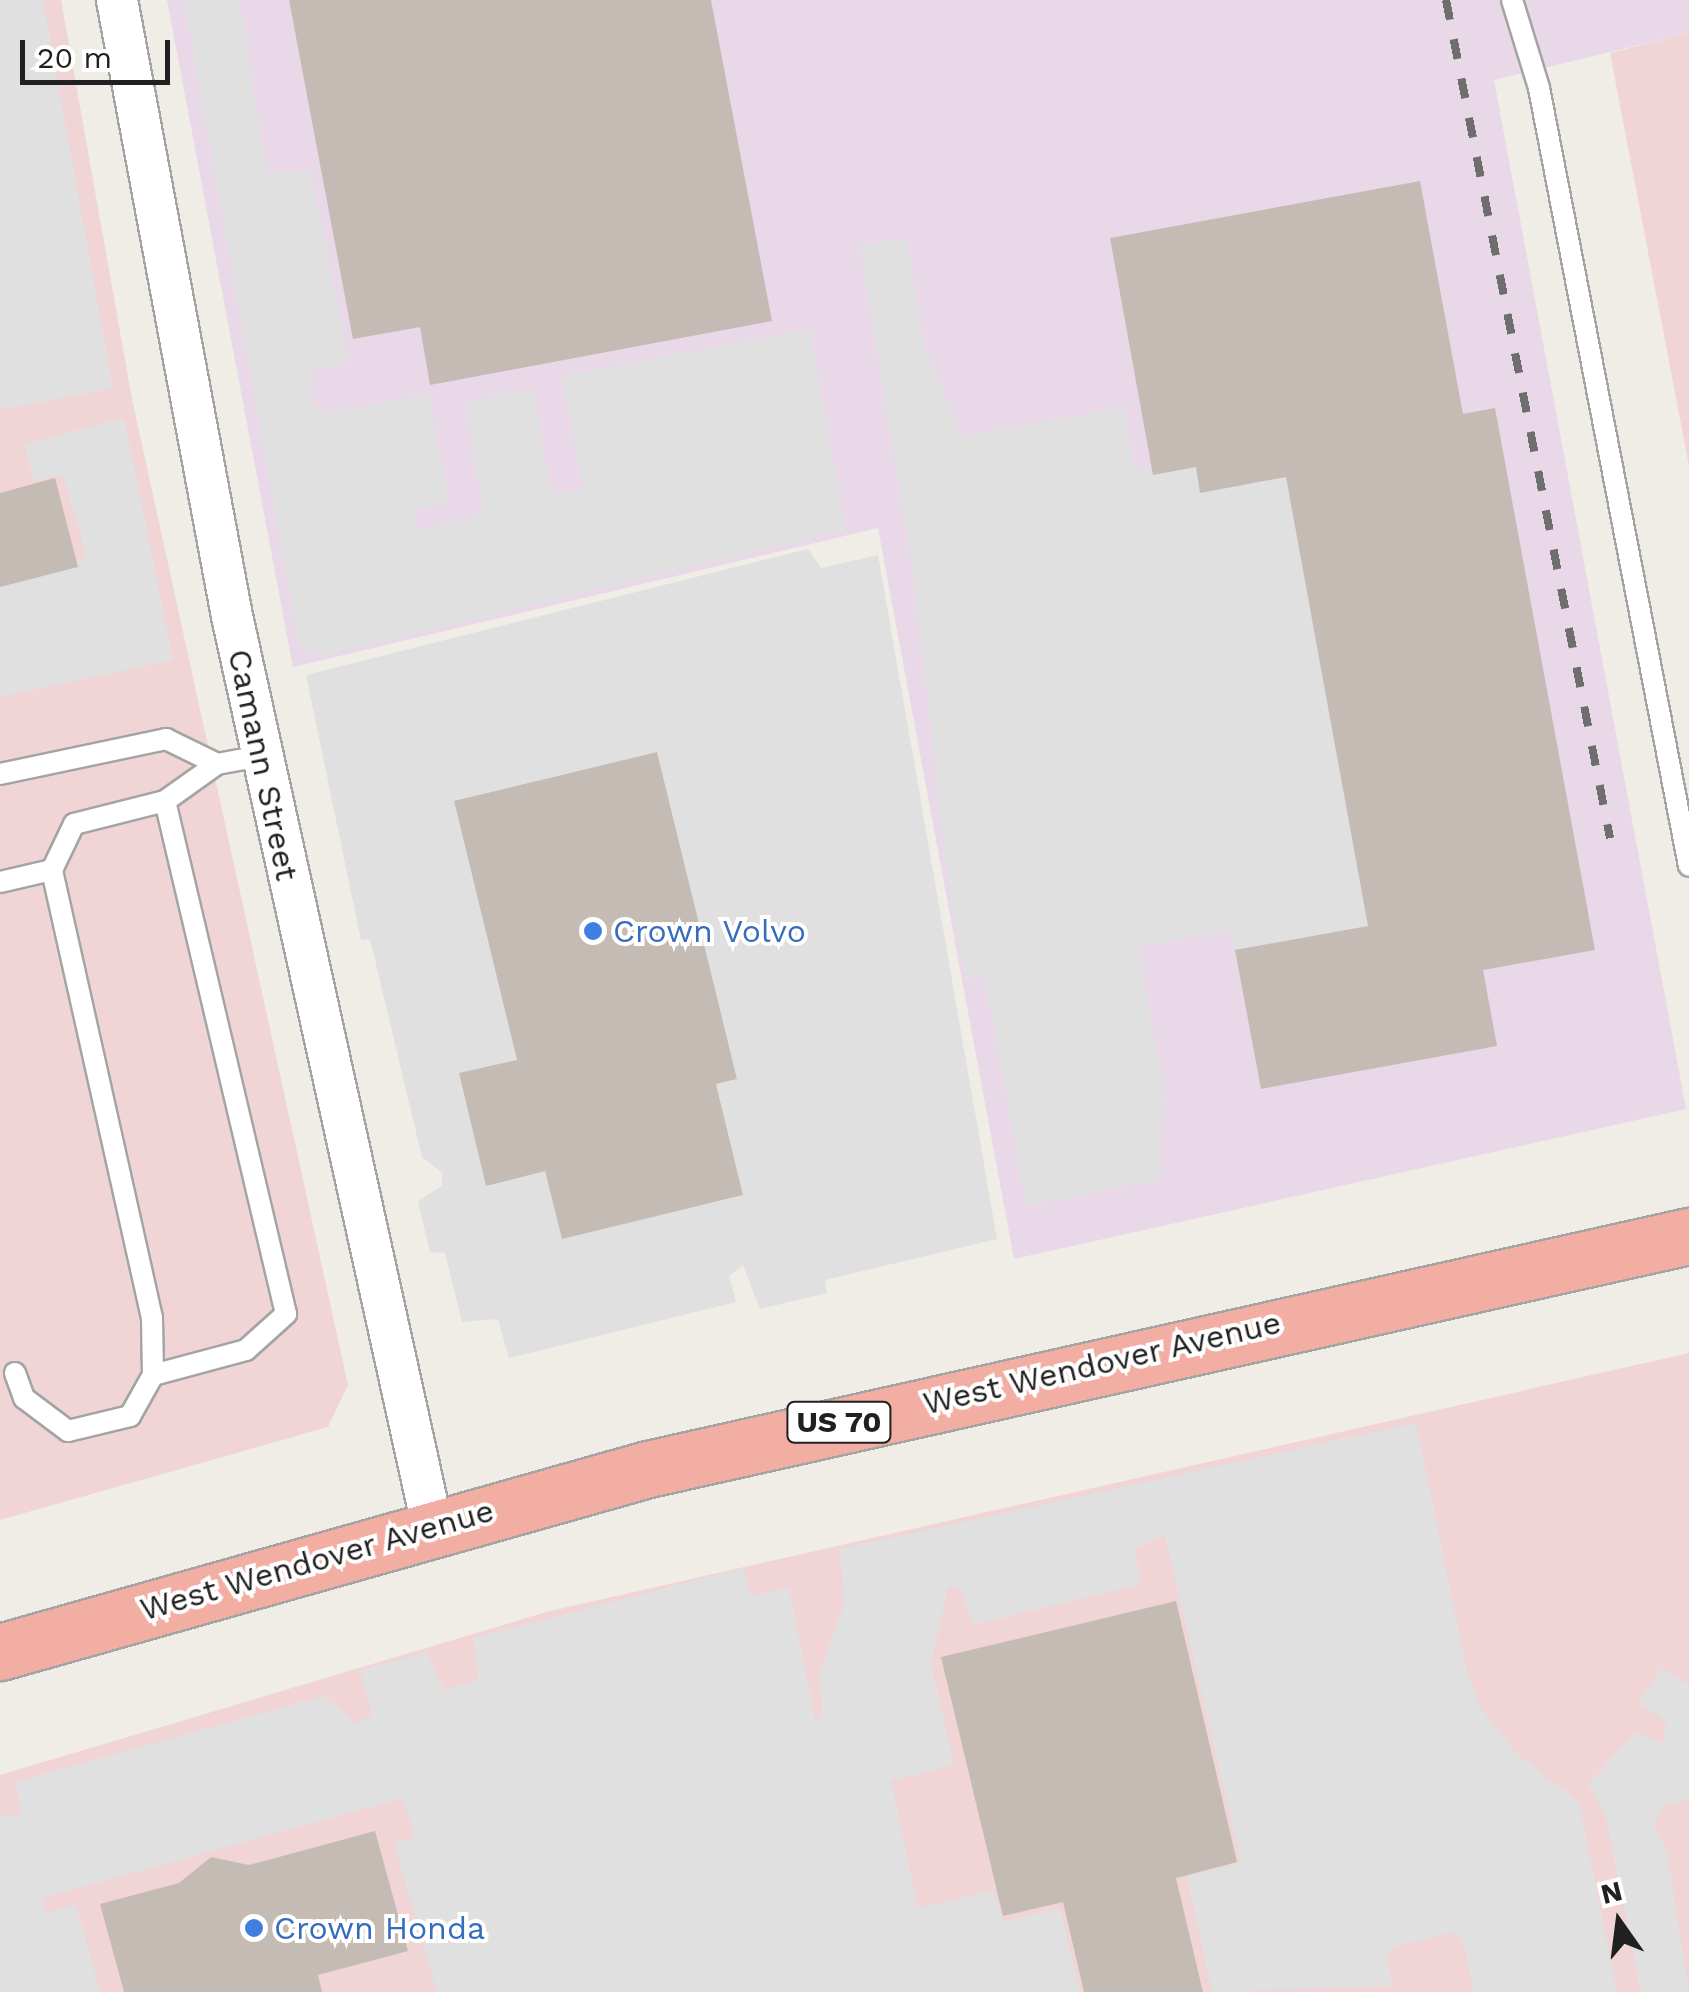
<!DOCTYPE html>
<style>
body{margin:0}
#map{position:relative;width:1689px;height:1992px;overflow:hidden;background:#f0ece6;font-family:"Work Sans",sans-serif}
div>[style]{position:absolute}
[style*='--x']{left:calc(var(--x)*1px);top:calc(var(--y)*1px);width:calc(var(--w)*1px);rotate:calc(var(--a)*1deg)}
.commercial>*{inset:0;background:#f1d5d6}
.industrial>*{inset:0;background:#e9d8e7}
.parking>*{inset:0;background:#e0e0e0}
.building>*{inset:0;background:#c5bbb5}
.roads{filter:drop-shadow(2px 0 #a4a4a4) drop-shadow(-2px 0 #a4a4a4) drop-shadow(0 2px #a4a4a4) drop-shadow(0 -2px #a4a4a4)}
.service>*{height:20px;margin:-10px;padding:0 10px;transform-origin:10px;border-radius:10px;background:#fff}
.minor>*{height:40px;margin:-20px;padding:0 20px;transform-origin:20px;border-radius:20px;background:#fff}
.trunk>*{height:55px;margin:-27.5px;padding:0 27.5px;transform-origin:27.5px;border-radius:27.5px;background:#f2aea2}
.rail>*{height:8px;margin-top:-4px;transform-origin:0;background:repeating-linear-gradient(90deg,#6e6e6e 0 20px,transparent 0 40px)}
.dots>*{width:28px;height:28px;translate:-50% -50%;box-sizing:border-box;border:5px solid #fff;border-radius:50%}
span{translate:-50% -50%;white-space:nowrap;text-align:center;line-height:1.15;-webkit-text-stroke:8px #fff;paint-order:stroke}
.shield-label span{padding:2px 8px;background:#fff;border:2px solid;border-radius:8px;-webkit-text-stroke-width:0}
.shield-label{font-size:30px;color:#202020;font-weight:700}
.street-label{font-size:32px;color:#202020}
.shop-label{font-size:32px;color:#366cbe}
.left{translate:0 -50%;text-align:left}
.north{position:absolute;left:1569px;top:1872px;width:100px;height:100px;-webkit-text-stroke:8px #fff;paint-order:stroke;rotate:346deg;font-size:28px;font-weight:700;line-height:40px;text-align:center;color:#202020}
.north::after{content:'';display:block;margin:auto;width:35px;height:45px;background:#202020;clip-path:polygon(50% 0,100% 100%,50% 72%,0 100%)}
.scale{position:absolute;left:20px;top:40px;width:150px;height:45px;box-sizing:border-box;border:5px solid #202020;border-top:0;padding-left:12px;font-size:30px;line-height:35px;white-space:nowrap;color:#202020;-webkit-text-stroke:8px #fff;paint-order:stroke}
</style>
<div id="map">
<div class="commercial">
<div style="clip-path:polygon(0 0,61px 0,132px 399px,348px 1385px,328px 1427px,0 1520px)"></div>
<div style="clip-path:polygon(1689px 33px,1689px 466px,1610px 53px)"></div>
<div style="clip-path:polygon(1689px 1353px,1689px 1992px,0 1992px,0 1775px,550px 1611px)"></div>
</div>
<div class="industrial">
<div style="clip-path:polygon(167px 0,1689px 0,1689px 33px,1494px 80px,1686px 1109px,1014px 1259px,878px 528px,293px 667px)"></div>
</div>
<div class="parking">
<div style="clip-path:polygon(0 0,43px 0,113px 388px,0 410px)"></div>
<div style="clip-path:polygon(184px 0,239px 0,267px 173px,311px 171px,349px 363px,311px 370px,309px 400px,329px 413px,428px 394px,449px 504px,412px 510px,417px 530px,472px 519px,483px 509px,466px 402px,533px 389px,551px 494px,583px 489px,562px 376px,810px 329px,845px 530px,320px 656px,299px 646px)"></div>
<div style="clip-path:polygon(907px 238px,924px 346px,962px 436px,1124px 408px,1135px 471px,1196px 467px,1201px 493px,1286px 477px,1368px 926px,1235px 950px,1230px 929px,1138px 948px,1162px 1080px,1161px 1179px,1026px 1206px,985px 977px,966px 980px,949px 887px,913px 572px,860px 247px)"></div>
<div style="clip-path:polygon(124px 418px,173px 660px,0 697px,0 582px,87px 558px,63px 475px,34px 481px,24px 444px)"></div>
<div style="clip-path:polygon(evenodd,808px 549px,821px 568px,878px 555px,997px 1239px,825px 1280px,827px 1293px,760px 1309px,743px 1265px,729px 1276px,736px 1302px,509px 1358px,498px 1319px,462px 1322px,445px 1253px,430px 1252px,418px 1201px,442px 1186px,442px 1173px,422px 1157px,370px 939px,361px 940px,306px 675px,808px 549px,657px 752px,737px 1079px,716px 1084px,743px 1195px,562px 1238px,545px 1171px,459px 1074px,517px 1060px,454px 802px,657px 752px)"></div>
<div style="clip-path:polygon(1416px 1423px,1467px 1672px,1481px 1709px,1518px 1755px,1579px 1802px,1617px 1992px,1474px 1992px,1463px 1940px,1454px 1932px,1395px 1946px,1386px 1955px,1393px 1986px,1212px 1992px,1187px 1876px,1241px 1863px,1165px 1535px,1134px 1549px,1142px 1584px,972px 1625px,961px 1588px,948px 1588px,931px 1664px,954px 1765px,891px 1781px,918px 1908px,994px 1890px,1003px 1922px,1060px 1908px,1080px 1992px,437px 1992px,394px 1843px,415px 1838px,403px 1798px,42px 1898px,45px 1914px,76px 1904px,100px 1992px,0 1992px,0 1815px,18px 1816px,21px 1809px,15px 1782px,324px 1696px,356px 1724px,372px 1715px,360px 1671px,427px 1652px,444px 1690px,479px 1680px,473px 1638px,743px 1568px,751px 1596px,789px 1587px,815px 1721px,823px 1717px,819px 1676px,844px 1605px,840px 1549px)"></div>
<div style="clip-path:polygon(1662px 1668px,1689px 1685px,1689px 1800px,1665px 1805px,1654px 1824px,1667px 1853px,1689px 1992px,1641px 1992px,1606px 1816px,1588px 1784px,1635px 1733px,1663px 1743px,1667px 1723px,1639px 1702px)"></div>
</div>
<div class="building">
<div style="clip-path:polygon(289px 0,711px 0,772px 321px,430px 385px,420px 327px,353px 339px)"></div>
<div style="clip-path:polygon(1420px 181px,1463px 414px,1495px 408px,1595px 950px,1483px 970px,1497px 1046px,1261px 1089px,1235px 950px,1368px 926px,1286px 477px,1200px 493px,1196px 467px,1153px 475px,1110px 238px)"></div>
<div style="clip-path:polygon(55px 478px,78px 567px,0 587px,0 493px)"></div>
<div style="clip-path:polygon(657px 752px,737px 1079px,716px 1084px,743px 1195px,562px 1239px,545px 1171px,486px 1186px,459px 1073px,517px 1060px,454px 801px)"></div>
<div style="clip-path:polygon(1176px 1601px,1237px 1862px,1176px 1878px,1203px 1992px,1084px 1992px,1063px 1902px,1003px 1916px,941px 1657px)"></div>
<div style="clip-path:polygon(375px 1831px,408px 1951px,318px 1975px,322px 1992px,124px 1992px,100px 1904px,179px 1883px,211px 1857px,249px 1865px)"></div>
</div>
<div class="roads">
<div class="service">
<div style="--x:1512;--y:0;--w:92;--a:72.9"></div>
<div style="--x:1539;--y:88;--w:792;--a:79.09"></div>
<div style="--x:0;--y:774;--w:170;--a:-11.9"></div>
<div style="--x:166;--y:739;--w:57;--a:26.1"></div>
<div style="--x:0;--y:882;--w:53;--a:-13"></div>
<div style="--x:15;--y:1373;--w:27;--a:70"></div>
<div style="--x:24;--y:1398;--w:55;--a:36.9"></div>
<div style="--x:68;--y:1431;--w:64;--a:-13.6"></div>
<div style="--x:130;--y:1416;--w:47;--a:-60.7"></div>
<div style="--x:153;--y:1375;--w:57;--a:-91"></div>
<div style="--x:152;--y:1318;--w:459;--a:-102.6"></div>
<div style="--x:52;--y:870;--w:51;--a:-64.4"></div>
<div style="--x:74;--y:824;--w:94;--a:-14.2"></div>
<div style="--x:165;--y:801;--w:64;--a:-35.4"></div>
<div style="--x:217;--y:764;--w:45;--a:-10.3"></div>
<div style="--x:153;--y:1375;--w:96;--a:-15"></div>
<div style="--x:246;--y:1350;--w:54;--a:-42"></div>
<div style="--x:286;--y:1314;--w:527;--a:-103.27"></div>
</div>
<div class="minor">
<div style="--x:117;--y:0;--w:627;--a:79.43"></div>
<div style="--x:232;--y:616;--w:931;--a:77.59"></div>
</div>
<div class="trunk">
<div style="--x:0;--y:1652;--w:673;--a:-15.77"></div>
<div style="--x:648;--y:1469;--w:1067;--a:-12.62"></div>
</div>
</div>
<div class="rail">
<div style="--x:1446;--y:0;--w:854;--a:78.93"></div>
</div>
<div class="dots">
<div style="left:593px;top:931px;background:#3f7fe0"></div>
<div style="left:254px;top:1928px;background:#3f7fe0"></div>
</div>
<div class="shield-label">
<span style="left:839px;top:1422px">US 70</span>
</div>
<div class="street-label">
<span style="left:263px;top:765px;rotate:78deg">Camann Street</span>
<span style="left:1102px;top:1363px;rotate:-13deg">West Wendover Avenue</span>
<span style="left:317px;top:1560px;rotate:-16deg">West Wendover Avenue</span>
</div>
<div class="shop-label">
<span class="left" style="left:613px;top:931px">Crown Volvo</span>
<span class="left" style="left:274px;top:1928px">Crown Honda</span>
</div>
<div class="north">N</div>
<div class="scale">20 m</div>
</div>
